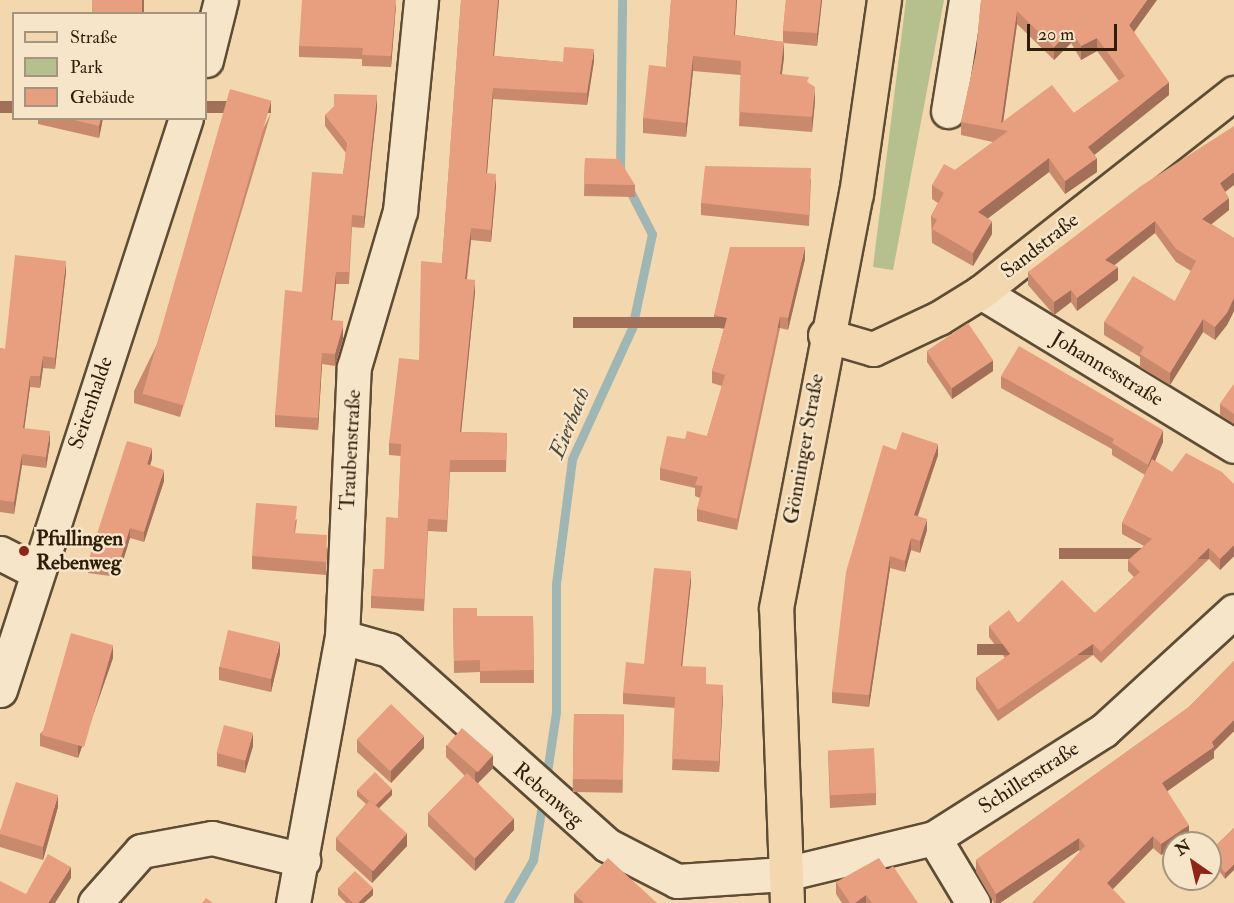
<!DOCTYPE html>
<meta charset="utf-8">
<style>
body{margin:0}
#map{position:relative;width:1234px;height:903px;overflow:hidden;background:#f3d7ae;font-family:"IM FELL Double Pica",serif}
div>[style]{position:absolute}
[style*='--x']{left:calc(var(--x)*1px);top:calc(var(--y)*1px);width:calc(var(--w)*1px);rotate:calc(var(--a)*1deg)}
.green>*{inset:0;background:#b6bf8e}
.stream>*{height:9px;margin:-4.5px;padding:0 4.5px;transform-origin:4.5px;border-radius:4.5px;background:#9eb7b4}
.roads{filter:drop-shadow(2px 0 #5e4c34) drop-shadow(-2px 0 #5e4c34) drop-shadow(0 2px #5e4c34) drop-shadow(0 -2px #5e4c34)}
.minor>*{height:33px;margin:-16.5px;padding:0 16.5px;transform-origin:16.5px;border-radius:16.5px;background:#f7e5ca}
.major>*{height:33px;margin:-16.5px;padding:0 16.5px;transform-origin:16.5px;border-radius:16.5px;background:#f3d7ae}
.wall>*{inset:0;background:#c8896d;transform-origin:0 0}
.shaded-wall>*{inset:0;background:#a26f59;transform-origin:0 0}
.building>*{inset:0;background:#e89f7f;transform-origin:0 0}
.dots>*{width:16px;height:16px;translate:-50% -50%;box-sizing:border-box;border:3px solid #f7e5ca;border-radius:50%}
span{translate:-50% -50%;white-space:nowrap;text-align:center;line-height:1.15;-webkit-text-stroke:5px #f7e5ca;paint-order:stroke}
.street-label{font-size:21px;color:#2d1e0b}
.poi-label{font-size:21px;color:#2d1e0b;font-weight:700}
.left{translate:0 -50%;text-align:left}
.water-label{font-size:22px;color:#4f4c3e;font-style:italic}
.legend{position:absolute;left:12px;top:12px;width:195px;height:108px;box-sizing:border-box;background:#f7e5ca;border:2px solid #a6957e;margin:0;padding:8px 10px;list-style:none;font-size:18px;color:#2d1e0b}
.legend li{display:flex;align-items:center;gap:12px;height:30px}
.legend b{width:30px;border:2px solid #a6957e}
.north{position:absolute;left:1162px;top:831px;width:60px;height:60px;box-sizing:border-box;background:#f7e5ca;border:2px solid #a6957e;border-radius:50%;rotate:326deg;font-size:16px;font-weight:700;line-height:24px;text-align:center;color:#2d1e0b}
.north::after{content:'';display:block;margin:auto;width:21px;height:27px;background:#8f2418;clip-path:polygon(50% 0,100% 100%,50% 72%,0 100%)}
.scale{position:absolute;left:1027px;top:24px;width:90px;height:27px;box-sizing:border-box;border:3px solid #2d1e0b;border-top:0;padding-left:8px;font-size:18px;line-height:21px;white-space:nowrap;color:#2d1e0b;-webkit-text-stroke:4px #f7e5ca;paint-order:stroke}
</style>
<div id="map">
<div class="green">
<div style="clip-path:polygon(906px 0,944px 0,893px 270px,873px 267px)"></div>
</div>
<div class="stream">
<div style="--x:620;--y:171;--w:171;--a:-89.3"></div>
<div style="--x:546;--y:779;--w:68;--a:-81.5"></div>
<div style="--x:556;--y:712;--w:128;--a:-90"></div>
<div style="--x:556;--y:584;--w:126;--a:-82.7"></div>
<div style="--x:572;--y:459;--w:144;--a:-65.4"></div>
<div style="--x:632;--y:328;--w:96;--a:-78"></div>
<div style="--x:652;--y:234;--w:51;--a:-117.1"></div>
<div style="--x:508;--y:903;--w:50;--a:-59.8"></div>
<div style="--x:533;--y:860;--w:62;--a:-80.7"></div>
</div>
<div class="roads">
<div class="minor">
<div style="--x:206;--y:60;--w:62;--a:-76"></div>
<div style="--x:948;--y:111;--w:112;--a:-80.8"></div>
<div style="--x:981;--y:292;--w:296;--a:31.3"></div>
<div style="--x:0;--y:553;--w:39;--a:27"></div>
<div style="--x:342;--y:637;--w:49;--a:15.5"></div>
<div style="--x:389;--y:650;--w:292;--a:41.8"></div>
<div style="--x:607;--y:845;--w:79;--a:27.2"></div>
<div style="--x:677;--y:881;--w:108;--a:-3.7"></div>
<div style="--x:785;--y:874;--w:153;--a:-13.6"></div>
<div style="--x:934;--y:838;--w:201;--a:-32.4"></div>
<div style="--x:1104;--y:730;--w:176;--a:-42.5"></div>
<div style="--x:0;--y:690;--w:601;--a:-71.99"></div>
<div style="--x:934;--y:838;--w:76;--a:59"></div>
<div style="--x:95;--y:903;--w:69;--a:-48.5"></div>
<div style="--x:141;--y:851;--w:72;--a:-10.4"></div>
<div style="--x:212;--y:838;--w:94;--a:13.6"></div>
<div style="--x:293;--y:903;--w:270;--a:-79.6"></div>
<div style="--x:342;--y:637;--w:270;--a:-87.5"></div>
<div style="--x:354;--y:367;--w:163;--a:-73.6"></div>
<div style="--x:400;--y:211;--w:212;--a:-84.3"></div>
</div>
<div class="major">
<div style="--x:825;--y:335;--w:50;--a:16.3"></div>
<div style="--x:873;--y:349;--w:73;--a:-25.2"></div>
<div style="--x:939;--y:318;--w:49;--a:-31.8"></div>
<div style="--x:981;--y:292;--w:322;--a:-38.2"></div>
<div style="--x:787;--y:903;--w:295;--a:-92.1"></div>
<div style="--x:776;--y:608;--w:422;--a:-79.1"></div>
<div style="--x:856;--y:194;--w:196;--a:-81.8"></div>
</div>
</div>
<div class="wall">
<div style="clip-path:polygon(461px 0,499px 0,494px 56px,563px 62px,594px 61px,587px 105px,493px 99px,487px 173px,496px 186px,491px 242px,471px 240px,467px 279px,475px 292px,461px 432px,507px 433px,506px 472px,450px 472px,447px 532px,428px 531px,424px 611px,371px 608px,371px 596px,384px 569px,398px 518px,401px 456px,389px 455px,389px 443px,419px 360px,442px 263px)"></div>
<div style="clip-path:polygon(671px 0,737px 0,735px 35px,783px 42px,783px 31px,786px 0,822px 0,817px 46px,784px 43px,784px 57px,782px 74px,809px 83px,815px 101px,812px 132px,739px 126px,741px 75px,693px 71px,686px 137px,643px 133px,643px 118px,666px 67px)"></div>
<div style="clip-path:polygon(evenodd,981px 0,1134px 32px,1169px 95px,1094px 155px,1097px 172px,1065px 194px,1049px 172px,988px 218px,992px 234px,973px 266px,932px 243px,931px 216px,938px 203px,932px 199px,932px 185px,955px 170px,993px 142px,961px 135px,961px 122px,976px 53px,981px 0,1017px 24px,1054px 60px,1071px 43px,1081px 60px,1097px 51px,1119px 81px,1074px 113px,1003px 122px,1017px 24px)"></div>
<div style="clip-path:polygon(396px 5px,391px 67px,362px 66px,362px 59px,299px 57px,299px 46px)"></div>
<div style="clip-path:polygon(377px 107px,364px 228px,352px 227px,349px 284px,336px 284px,332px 320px,343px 333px,343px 339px,335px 366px,322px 364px,318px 430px,275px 427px,275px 415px,302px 292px,343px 174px,346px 153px,325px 126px,325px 115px)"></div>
<div style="clip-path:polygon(271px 113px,180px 417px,134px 403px,134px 391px)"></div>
<div style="clip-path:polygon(38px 118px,103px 118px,99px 138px,38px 124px)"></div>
<div style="clip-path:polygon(585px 158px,635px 185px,635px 197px,584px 196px)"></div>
<div style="clip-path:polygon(811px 179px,809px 226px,701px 215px,701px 203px)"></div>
<div style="clip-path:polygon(1225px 192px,1229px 210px,1211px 224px,1234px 238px,1234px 311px,1227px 325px,1215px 340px,1203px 332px,1170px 385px,1140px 367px,1140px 357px,1104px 335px,1104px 322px,1175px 301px,1191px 271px,1176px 262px,1155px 233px,1115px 265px,1118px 280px,1077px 311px,1071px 302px,1054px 315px,1028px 285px,1028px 272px)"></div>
<div style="clip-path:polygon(805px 259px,788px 330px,780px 328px,737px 530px,697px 521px,697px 509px,700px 498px,695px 496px,695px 488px,660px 480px,660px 468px,685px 439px,707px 436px,722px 386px,712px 383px,712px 371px,724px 329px,714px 327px,714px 315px)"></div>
<div style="clip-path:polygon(66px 272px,55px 369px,43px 368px,40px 388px,30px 387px,24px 428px,50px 443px,46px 468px,22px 465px,14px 514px,0 512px,0 348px,5px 349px)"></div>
<div style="clip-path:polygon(927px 351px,993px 371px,952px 399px,927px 362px)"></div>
<div style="clip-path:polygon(1001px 376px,1163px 442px,1155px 461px,1172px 472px,1234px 484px,1234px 556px,1220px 570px,1209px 559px,1101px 663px,1093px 655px,998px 721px,976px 689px,976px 678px,1005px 658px,989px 637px,989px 626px,1095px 613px,1134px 577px,1128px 571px,1128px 560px,1144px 546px,1122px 534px,1122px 523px,1145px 475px,1112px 455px,1112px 449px,1001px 388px)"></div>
<div style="clip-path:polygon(1234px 384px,1234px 424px,1220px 415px,1220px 404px)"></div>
<div style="clip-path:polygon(896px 450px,938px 455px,918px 516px,927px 530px,920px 553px,911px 550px,905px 572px,890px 568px,869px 707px,832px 703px,832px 692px)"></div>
<div style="clip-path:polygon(152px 459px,150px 465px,164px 481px,144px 542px,130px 538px,118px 577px,88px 573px,88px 562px)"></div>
<div style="clip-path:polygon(297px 519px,295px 533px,327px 548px,326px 575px,252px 569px,252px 556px)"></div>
<div style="clip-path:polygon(691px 582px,682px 666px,723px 696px,719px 772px,672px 770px,675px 708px,623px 704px,623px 693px,644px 664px)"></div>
<div style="clip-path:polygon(453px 608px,477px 616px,533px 616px,534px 683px,480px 683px,480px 672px,454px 673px)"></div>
<div style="clip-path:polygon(280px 654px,271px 692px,219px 680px,219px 667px)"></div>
<div style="clip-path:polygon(113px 658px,78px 758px,40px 746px,40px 734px)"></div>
<div style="clip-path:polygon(1234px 661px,1234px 731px,1214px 751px,1214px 758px,1167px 791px,1189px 836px,1179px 843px,1174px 843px,1174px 847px,1161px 855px,1153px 848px,1113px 889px,1032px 903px,1080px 852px,1079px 850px,1000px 903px,994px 903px,976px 872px,976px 860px,1189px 707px)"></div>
<div style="left:574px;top:714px;width:50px;height:78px;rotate:1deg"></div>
<div style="clip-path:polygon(357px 739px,424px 748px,391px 783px,357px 752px)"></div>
<div style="clip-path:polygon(446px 745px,493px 768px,478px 783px,514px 830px,475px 871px,428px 826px,428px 813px,465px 776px,446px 757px)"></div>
<div style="clip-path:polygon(253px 746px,245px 773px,217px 766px,217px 753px)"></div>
<div style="clip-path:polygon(828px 751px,876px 793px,876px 805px,830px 808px)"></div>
<div style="clip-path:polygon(357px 790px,392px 795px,379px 808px,407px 846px,372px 883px,336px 850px,336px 838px,366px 804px,357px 796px)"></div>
<div style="clip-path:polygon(58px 807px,43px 860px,0 847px,0 831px)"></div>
<div style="clip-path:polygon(1234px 828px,1225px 879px,1210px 858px,1210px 851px)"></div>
<div style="clip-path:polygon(887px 870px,918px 903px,842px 903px,836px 894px,836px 882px)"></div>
<div style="clip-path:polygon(338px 888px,373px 895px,364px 903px,346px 903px,338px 895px)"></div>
<div style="clip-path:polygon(574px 894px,657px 903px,574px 903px)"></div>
</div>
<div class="shaded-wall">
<div style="left:142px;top:0;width:2px;height:14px"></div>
<div style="clip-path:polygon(396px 0,396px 5px,391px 67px,391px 56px)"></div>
<div style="clip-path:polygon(498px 0,499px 0,493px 67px,493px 56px)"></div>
<div style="clip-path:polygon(736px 0,737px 0,734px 50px,734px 35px)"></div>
<div style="clip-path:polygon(821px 0,822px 0,817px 46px,817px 33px)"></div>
<div style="clip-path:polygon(1147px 0,1157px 0,1129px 39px,1129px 25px)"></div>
<div style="clip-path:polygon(1017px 11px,1017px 24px,1002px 130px,1001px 123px)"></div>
<div style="clip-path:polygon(1071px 30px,1071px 43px,1054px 60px,1054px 47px)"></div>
<div style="clip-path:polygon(1097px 38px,1097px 51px,1081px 60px,1081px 46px)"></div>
<div style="clip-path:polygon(784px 42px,784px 57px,780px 88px,780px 74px)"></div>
<div style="clip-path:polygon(594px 49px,594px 61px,587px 105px,587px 93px)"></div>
<div style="clip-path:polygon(693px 56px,693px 71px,686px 137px,686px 123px)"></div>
<div style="clip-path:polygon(1169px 82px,1169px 95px,1088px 160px,1088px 147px)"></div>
<div style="clip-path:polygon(815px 87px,815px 101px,812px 132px,812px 117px)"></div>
<div style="clip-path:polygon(493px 88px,493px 99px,486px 185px,486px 173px)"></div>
<div style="clip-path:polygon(377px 95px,377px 107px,364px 228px,364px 216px)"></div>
<div style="left:271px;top:101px;width:12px;height:317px;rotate:90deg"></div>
<div style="clip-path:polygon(101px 118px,103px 118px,99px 138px,99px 126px)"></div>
<div style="clip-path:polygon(1049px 158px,1049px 172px,978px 226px,978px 212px)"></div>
<div style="clip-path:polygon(1097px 158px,1097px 172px,1065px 194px,1065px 181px)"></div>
<div style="clip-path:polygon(1234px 172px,1234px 185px,1220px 196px,1220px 183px)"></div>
<div style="clip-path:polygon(496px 174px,496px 186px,491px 242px,491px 230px)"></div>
<div style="clip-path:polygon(1229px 198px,1229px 210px,1202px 232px,1202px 219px)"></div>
<div style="clip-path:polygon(992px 221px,992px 234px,973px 266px,973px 253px)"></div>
<div style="clip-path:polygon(1155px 221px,1155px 233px,1105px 272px,1105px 260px)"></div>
<div style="clip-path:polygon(471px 228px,471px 240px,465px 291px,465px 279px)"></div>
<div style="clip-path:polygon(805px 247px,805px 259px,788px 330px,788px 318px)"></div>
<div style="clip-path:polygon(66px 261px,66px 272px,55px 369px,55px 358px)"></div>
<div style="clip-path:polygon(1118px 267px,1118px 280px,1077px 311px,1077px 298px)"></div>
<div style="clip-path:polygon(336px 272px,336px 284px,331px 332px,331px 320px)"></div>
<div style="clip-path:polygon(475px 280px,475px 292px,460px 444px,460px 432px)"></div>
<div style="clip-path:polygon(1071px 290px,1071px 302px,1054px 315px,1054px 302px)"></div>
<div style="clip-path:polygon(1234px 298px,1234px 311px,1227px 325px,1215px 340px,1215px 327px)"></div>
<div style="left:780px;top:317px;width:11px;height:207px;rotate:90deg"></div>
<div style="clip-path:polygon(1203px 319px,1203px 332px,1170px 385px,1170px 373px)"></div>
<div style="clip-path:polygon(343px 321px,343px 339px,335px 366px,335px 354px)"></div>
<div style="clip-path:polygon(322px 353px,322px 364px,318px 430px,318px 418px)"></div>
<div style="clip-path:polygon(43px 356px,43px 368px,40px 388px,40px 376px)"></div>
<div style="clip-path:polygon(993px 360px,993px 371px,952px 399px,952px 388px)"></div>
<div style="clip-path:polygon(30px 376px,30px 387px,23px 439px,23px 428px)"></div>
<div style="clip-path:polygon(1163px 430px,1163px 442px,1148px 477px,1148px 465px)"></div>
<div style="clip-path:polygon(50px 431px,50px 443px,46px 468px,46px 457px)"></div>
<div style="clip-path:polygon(938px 444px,938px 455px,914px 526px,914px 515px)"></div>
<div style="clip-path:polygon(152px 448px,152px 459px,147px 475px,147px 464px)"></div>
<div style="clip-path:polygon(22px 454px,22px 465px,14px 514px,14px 502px)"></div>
<div style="clip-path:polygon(164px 470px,164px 481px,144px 542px,144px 532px)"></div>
<div style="clip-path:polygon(927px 519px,927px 530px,920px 553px,920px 541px)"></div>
<div style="clip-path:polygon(130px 528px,130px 538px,118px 577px,118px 567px)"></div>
<div style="clip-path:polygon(911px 538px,911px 550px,905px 572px,905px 561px)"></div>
<div style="clip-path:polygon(1234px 545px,1234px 556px,1220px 570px,1220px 559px)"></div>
<div style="left:1209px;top:548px;width:11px;height:150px;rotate:90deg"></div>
<div style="clip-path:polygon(890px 556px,890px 568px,869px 707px,869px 695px)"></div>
<div style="clip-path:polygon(691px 571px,691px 582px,681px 677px,681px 666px)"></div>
<div style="clip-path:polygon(280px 642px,280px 654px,271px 692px,271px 679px)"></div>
<div style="left:1093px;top:644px;width:11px;height:116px;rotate:90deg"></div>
<div style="clip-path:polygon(113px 645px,113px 658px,78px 758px,78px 745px)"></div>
<div style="clip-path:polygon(723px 685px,723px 696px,719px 772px,719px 761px)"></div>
<div style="clip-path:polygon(1234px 720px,1234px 731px,1214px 751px,1214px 758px,1162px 795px,1162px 783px,1212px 742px)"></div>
<div style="clip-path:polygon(253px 733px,253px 746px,245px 773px,245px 761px)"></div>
<div style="clip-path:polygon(424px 736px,424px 748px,391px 783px,391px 771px)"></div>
<div style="clip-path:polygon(493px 755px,493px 768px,475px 786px,475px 773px)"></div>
<div style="clip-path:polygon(392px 789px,392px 795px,374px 813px,374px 806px)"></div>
<div style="clip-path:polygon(58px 795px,58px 807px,43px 860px,43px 847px)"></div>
<div style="clip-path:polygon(514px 818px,514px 830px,475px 871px,475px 858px)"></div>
<div style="clip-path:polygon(1189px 825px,1189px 836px,1179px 843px,1174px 843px,1174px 847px,1161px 855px,1161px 844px)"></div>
<div style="clip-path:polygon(407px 833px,407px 846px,372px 883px,372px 871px)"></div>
<div style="clip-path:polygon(1153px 836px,1153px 848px,1107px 895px,1107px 883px)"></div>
<div style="clip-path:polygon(1079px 838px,1079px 850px,1000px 903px,996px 903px,996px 894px)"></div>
<div style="clip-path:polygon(1234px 864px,1234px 870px,1225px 879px,1225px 873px)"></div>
<div style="clip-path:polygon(71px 867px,71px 878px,55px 903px,48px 903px)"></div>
<div style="clip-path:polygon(373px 888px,373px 895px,364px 903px,358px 903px)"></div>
<div style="clip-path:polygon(866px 895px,866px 903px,855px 903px)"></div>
</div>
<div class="building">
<div style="left:92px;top:0;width:50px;height:14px"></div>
<div style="clip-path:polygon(302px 0,396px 0,391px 56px,362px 55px,363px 48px,299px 46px)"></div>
<div style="clip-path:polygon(461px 0,498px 0,493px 56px,563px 62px,564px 47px,594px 49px,587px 93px,493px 88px,486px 173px,496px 174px,491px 230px,471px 228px,465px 279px,475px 280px,460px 432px,507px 433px,506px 460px,450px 460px,447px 520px,428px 519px,424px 599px,371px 596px,373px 569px,384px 569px,386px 517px,398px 518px,401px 444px,389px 443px,399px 358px,419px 360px,421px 261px,442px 263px)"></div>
<div style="clip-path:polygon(671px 0,736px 0,734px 35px,784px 42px,780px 74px,809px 77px,807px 82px,815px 87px,812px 117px,739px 112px,741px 61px,693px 56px,686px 123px,643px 118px,649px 65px,666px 67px)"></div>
<div style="clip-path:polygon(786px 0,821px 0,817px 33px,783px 31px)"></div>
<div style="clip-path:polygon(evenodd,981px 0,1147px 0,1129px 25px,1169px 82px,1088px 147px,1097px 158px,1065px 181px,1049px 158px,978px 212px,992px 221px,973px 253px,932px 229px,937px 220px,931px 216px,944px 193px,932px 185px,944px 164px,955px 170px,1008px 131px,961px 122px,976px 53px,981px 0,1017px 11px,1054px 47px,1071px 30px,1081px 46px,1097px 38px,1125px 76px,1074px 113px,1052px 85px,1001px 123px,1017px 11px)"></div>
<div style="left:230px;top:89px;width:43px;height:317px;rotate:16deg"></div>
<div style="clip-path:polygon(334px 94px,377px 95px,364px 216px,352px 215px,349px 272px,336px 272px,331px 320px,343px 321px,343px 327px,335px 354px,322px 353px,318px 418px,275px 415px,285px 290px,302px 292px,312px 172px,343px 174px,347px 143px,325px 115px,334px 106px)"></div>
<div style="clip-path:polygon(66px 118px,101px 118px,99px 126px)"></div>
<div style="clip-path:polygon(1234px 126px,1234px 172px,1220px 183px,1229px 198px,1202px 219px,1234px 238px,1234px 298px,1227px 313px,1215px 327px,1203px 319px,1170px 373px,1140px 354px,1144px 347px,1104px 322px,1133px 276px,1175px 301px,1196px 261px,1176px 249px,1155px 221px,1105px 260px,1118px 267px,1077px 298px,1071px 290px,1054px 302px,1028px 272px,1141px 186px)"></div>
<div style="clip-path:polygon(585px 158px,619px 159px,635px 185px,584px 184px)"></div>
<div style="clip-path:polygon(705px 166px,811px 168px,809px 215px,701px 203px)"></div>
<div style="clip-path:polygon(730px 247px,805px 247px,788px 318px,780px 317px,737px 519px,697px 509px,703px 486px,695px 485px,698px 477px,660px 468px,667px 436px,685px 439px,687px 431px,707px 436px,725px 375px,712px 371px,727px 318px,714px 315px)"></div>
<div style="clip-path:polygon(15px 255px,66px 261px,55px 358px,43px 356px,40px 376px,30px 376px,23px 428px,50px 431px,46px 457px,22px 454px,14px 502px,0 500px,0 348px,5px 349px)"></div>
<div style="left:968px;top:323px;width:45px;height:50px;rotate:56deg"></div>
<div style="clip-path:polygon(1019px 346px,1163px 430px,1148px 465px,1112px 443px,1114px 439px,1001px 376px)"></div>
<div style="clip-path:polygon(1234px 384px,1234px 414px,1220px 404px)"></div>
<div style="clip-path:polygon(902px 432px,938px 444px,914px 515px,927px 519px,920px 541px,911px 538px,905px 561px,890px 556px,869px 695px,832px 692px,846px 572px,883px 445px,896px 450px)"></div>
<div style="clip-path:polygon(127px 441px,152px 448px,147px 464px,164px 470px,144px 532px,130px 528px,118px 567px,88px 562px)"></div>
<div style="clip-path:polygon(1186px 453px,1222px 472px,1234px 484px,1234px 545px,1220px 559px,1209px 548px,1101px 652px,1093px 644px,998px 710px,976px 678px,1010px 654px,989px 626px,1009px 610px,1018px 623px,1062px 580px,1095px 613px,1140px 572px,1128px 560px,1152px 539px,1122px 523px,1152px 459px,1172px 472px)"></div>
<div style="clip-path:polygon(256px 503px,297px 506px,294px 533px,327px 535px,326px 562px,252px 556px)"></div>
<div style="clip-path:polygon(654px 568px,691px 571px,681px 666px,706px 667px,706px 684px,723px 685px,719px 761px,672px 759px,675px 697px,623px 693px,626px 662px,644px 664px)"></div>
<div style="clip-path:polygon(453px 608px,477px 608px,477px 616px,533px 616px,534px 670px,480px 671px,480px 660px,454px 661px)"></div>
<div style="left:228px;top:630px;width:53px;height:38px;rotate:13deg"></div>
<div style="left:71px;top:633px;width:44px;height:106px;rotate:16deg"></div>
<div style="clip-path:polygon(1234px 661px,1234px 720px,1212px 742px,1214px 747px,1162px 783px,1189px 825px,1161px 844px,1153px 836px,1107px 883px,1126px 903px,1032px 903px,1085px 846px,1079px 838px,996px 894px,976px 860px,1189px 707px)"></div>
<div style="left:391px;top:704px;width:46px;height:49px;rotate:44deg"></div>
<div style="left:574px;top:714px;width:50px;height:65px;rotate:1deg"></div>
<div style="left:224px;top:725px;width:30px;height:29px;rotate:15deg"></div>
<div style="left:462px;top:728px;width:41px;height:23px;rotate:41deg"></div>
<div style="left:874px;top:748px;width:45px;height:46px;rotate:87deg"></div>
<div style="clip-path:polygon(375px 772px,392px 789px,376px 805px,370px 800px,369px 801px,357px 790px)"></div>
<div style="left:467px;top:773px;width:65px;height:56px;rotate:44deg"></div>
<div style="clip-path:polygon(16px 782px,58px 795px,43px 847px,0 834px,0 831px)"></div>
<div style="left:370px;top:800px;width:50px;height:51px;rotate:42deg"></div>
<div style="clip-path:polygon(1234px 828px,1234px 864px,1225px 873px,1210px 851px)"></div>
<div style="clip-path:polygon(48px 854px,71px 867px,48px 903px,0 903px,0 881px,26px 894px)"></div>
<div style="clip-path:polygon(608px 858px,657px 903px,584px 903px,574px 894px)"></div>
<div style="clip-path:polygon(879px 858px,887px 870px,893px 866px,918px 903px,872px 903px,866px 895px,855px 903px,850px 903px,836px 882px)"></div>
<div style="clip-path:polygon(355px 871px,373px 888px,358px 903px,353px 903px,338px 888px)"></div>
<div style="clip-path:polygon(206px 898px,213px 903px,202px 903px)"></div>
</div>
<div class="dots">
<div style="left:24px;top:551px;background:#8f2418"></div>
</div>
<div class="street-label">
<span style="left:1040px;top:246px;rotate:-38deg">Sandstraße</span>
<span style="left:1107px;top:369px;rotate:31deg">Johannesstraße</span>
<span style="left:91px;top:403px;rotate:-71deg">Seitenhalde</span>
<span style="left:804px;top:449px;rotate:-80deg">Gönninger Straße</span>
<span style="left:351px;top:450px;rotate:-87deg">Traubenstraße</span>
<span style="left:1029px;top:778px;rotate:-33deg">Schillerstraße</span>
<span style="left:548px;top:795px;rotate:41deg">Rebenweg</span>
</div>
<div class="poi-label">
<span class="left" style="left:36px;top:551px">Pfullingen<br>Rebenweg</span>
</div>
<div class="water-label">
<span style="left:570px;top:423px;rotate:-68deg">Eierbach</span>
</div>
<ul class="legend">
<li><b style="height:8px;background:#f3d7ae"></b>Straße</li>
<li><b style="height:16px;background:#b6bf8e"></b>Park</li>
<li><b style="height:16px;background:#e89f7f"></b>Gebäude</li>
</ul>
<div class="north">N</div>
<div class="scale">20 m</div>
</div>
